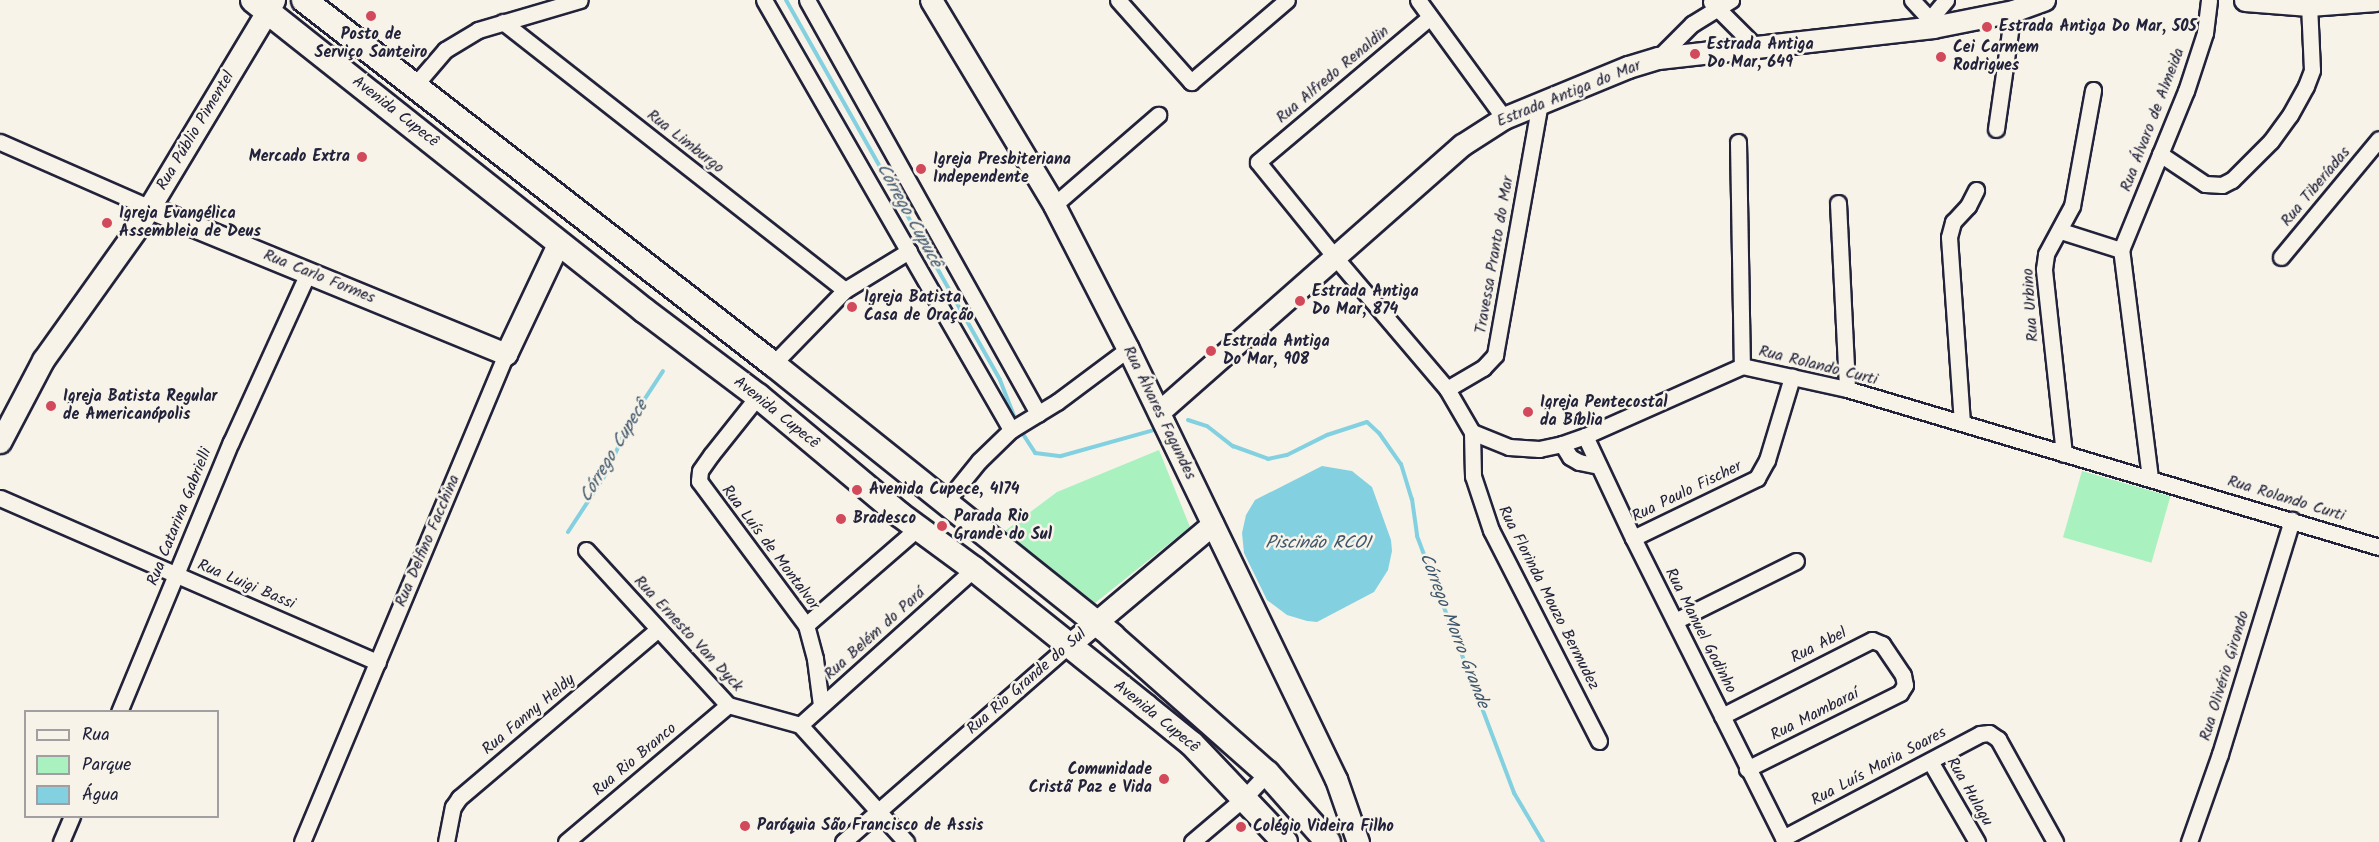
<!DOCTYPE html>
<meta charset="utf-8">
<style>
body{margin:0}
#map{position:relative;width:2379px;height:842px;overflow:hidden;background:#f7f3e8;font-family:Kalam,sans-serif}
div>[style]{position:absolute}
[style*='--x']{left:calc(var(--x)*1px);top:calc(var(--y)*1px);width:calc(var(--w)*1px);rotate:calc(var(--a)*1deg)}
.green>*{inset:0;background:#a9f1be;transform-origin:0 0}
.water>*{inset:0;background:#83d1e0}
.stream>*{height:4px;margin:-2px;padding:0 2px;transform-origin:2px;border-radius:2px;background:#83d1e0}
.roads{filter:drop-shadow(2px 0 #22223b) drop-shadow(-2px 0 #22223b) drop-shadow(0 2px #22223b) drop-shadow(0 -2px #22223b)}
.street>*{height:15px;margin:-7.5px;padding:0 7.5px;transform-origin:7.5px;border-radius:7.5px;background:#f7f3e8}
.secondary>*{height:21px;margin:-10.5px;padding:0 10.5px;transform-origin:10.5px;border-radius:10.5px;background:#f7f3e8}
.primary>*{height:24px;margin:-12px;padding:0 12px;transform-origin:12px;border-radius:12px;background:#f7f3e8}
.dots>*{width:16px;height:16px;translate:-50% -50%;box-sizing:border-box;border:3px solid #f7f3e8;border-radius:50%}
span{translate:-50% -50%;white-space:nowrap;text-align:center;line-height:1.15;-webkit-text-stroke:5px #f7f3e8;paint-order:stroke}
.poi-label{font-size:16px;color:#22223b;font-weight:700}
.left{translate:0 -50%;text-align:left}
.right{translate:-100% -50%;text-align:right}
.street-label{font-size:16px;color:#22223b}
.water-label{font-size:18px;color:#3f576d;font-style:italic}
.legend{position:absolute;left:24px;top:710px;width:195px;height:108px;box-sizing:border-box;background:#f7f3e8;border:2px solid #a29fa3;margin:0;padding:8px 10px;list-style:none;font-size:18px;color:#22223b}
.legend li{display:flex;align-items:center;gap:12px;height:30px}
.legend b{width:30px;border:2px solid #a29fa3}
</style>
<div id="map">
<div class="green">
<div style="clip-path:polygon(1159px 450px,1190px 527px,1095px 603px,1001px 534px,1057px 492px)"></div>
<div style="left:2082px;top:471px;width:92px;height:69px;rotate:16deg"></div>
</div>
<div class="water">
<div style="clip-path:polygon(1322px 466px,1352px 471px,1372px 487px,1391px 540px,1392px 551px,1388px 570px,1374px 592px,1317px 622px,1307px 621px,1287px 615px,1267px 600px,1244px 553px,1242px 533px,1246px 515px,1255px 500px)"></div>
</div>
<div class="stream">
<div style="--x:786;--y:0;--w:436;--a:60.6"></div>
<div style="--x:1000;--y:380;--w:44;--a:68.7"></div>
<div style="--x:1188;--y:420;--w:20;--a:18"></div>
<div style="--x:1207;--y:426;--w:33;--a:38"></div>
<div style="--x:1233;--y:446;--w:37;--a:20"></div>
<div style="--x:1268;--y:459;--w:19;--a:-12"></div>
<div style="--x:1287;--y:455;--w:45;--a:-26.6"></div>
<div style="--x:1327;--y:435;--w:42;--a:-18"></div>
<div style="--x:1367;--y:422;--w:16;--a:43"></div>
<div style="--x:1379;--y:433;--w:38;--a:55"></div>
<div style="--x:1401;--y:464;--w:37;--a:73"></div>
<div style="--x:1412;--y:499;--w:37;--a:82"></div>
<div style="--x:1417;--y:536;--w:275;--a:69.3"></div>
<div style="--x:1514;--y:793;--w:57;--a:59.4"></div>
<div style="--x:1019;--y:428;--w:30;--a:57"></div>
<div style="--x:1035;--y:453;--w:26;--a:7"></div>
<div style="--x:1061;--y:456;--w:97;--a:-15.6"></div>
<div style="--x:568;--y:532;--w:69;--a:-56.8"></div>
<div style="--x:606;--y:474;--w:56;--a:-65.7"></div>
<div style="--x:629;--y:423;--w:62;--a:-56.8"></div>
</div>
<div class="roads">
<div class="street">
<div style="--x:764;--y:0;--w:496;--a:60.1"></div>
<div style="--x:807;--y:0;--w:474;--a:60.8"></div>
<div style="--x:1118;--y:0;--w:110;--a:48.3"></div>
<div style="--x:1191;--y:82;--w:126;--a:-40.5"></div>
<div style="--x:1418;--y:0;--w:146;--a:53.9"></div>
<div style="--x:1912;--y:0;--w:26;--a:47"></div>
<div style="--x:1930;--y:19;--w:9;--a:69"></div>
<div style="--x:1711;--y:2;--w:66;--a:45"></div>
<div style="--x:1430;--y:17;--w:225;--a:139.9"></div>
<div style="--x:1258;--y:162;--w:121;--a:51"></div>
<div style="--x:1334;--y:256;--w:175;--a:49.6"></div>
<div style="--x:1447;--y:389;--w:50;--a:59.8"></div>
<div style="--x:1472;--y:432;--w:40;--a:22"></div>
<div style="--x:1509;--y:447;--w:30;--a:4"></div>
<div style="--x:1539;--y:449;--w:24;--a:-12"></div>
<div style="--x:1562;--y:444;--w:24;--a:-19"></div>
<div style="--x:1585;--y:436;--w:172;--a:-24"></div>
<div style="--x:1742;--y:366;--w:107;--a:12.4"></div>
<div style="--x:1847;--y:389;--w:555;--a:16.54"></div>
<div style="--x:1930;--y:19;--w:25;--a:-50"></div>
<div style="--x:503;--y:22;--w:434;--a:38.1"></div>
<div style="--x:1658;--y:58;--w:48;--a:-45"></div>
<div style="--x:1692;--y:24;--w:46;--a:-31.6"></div>
<div style="--x:415;--y:85;--w:46;--a:-49.4"></div>
<div style="--x:445;--y:50;--w:39;--a:-31"></div>
<div style="--x:478;--y:30;--w:106;--a:-16.4"></div>
<div style="--x:1996;--y:129;--w:119;--a:-81.8"></div>
<div style="--x:0;--y:142;--w:164;--a:23.7"></div>
<div style="--x:1738;--y:142;--w:224;--a:89"></div>
<div style="--x:2160;--y:154;--w:54;--a:33.7"></div>
<div style="--x:2205;--y:184;--w:17;--a:3"></div>
<div style="--x:2222;--y:185;--w:11;--a:-27"></div>
<div style="--x:2232;--y:180;--w:55;--a:-45"></div>
<div style="--x:2271;--y:141;--w:32;--a:-54"></div>
<div style="--x:2290;--y:115;--w:33;--a:-61"></div>
<div style="--x:2306;--y:86;--w:17;--a:-69"></div>
<div style="--x:2312;--y:70;--w:65;--a:-92.6"></div>
<div style="--x:1838;--y:203;--w:186;--a:87.2"></div>
<div style="--x:1054;--y:205;--w:138;--a:-40.9"></div>
<div style="--x:2061;--y:231;--w:63;--a:17.6"></div>
<div style="--x:2281;--y:257;--w:153;--a:-50.3"></div>
<div style="--x:773;--y:364;--w:103;--a:-45.8"></div>
<div style="--x:845;--y:290;--w:75;--a:-31.4"></div>
<div style="--x:1447;--y:389;--w:42;--a:-30.3"></div>
<div style="--x:1483;--y:368;--w:18;--a:-47"></div>
<div style="--x:1495;--y:355;--w:256;--a:-79.9"></div>
<div style="--x:758;--y:396;--w:75;--a:128.5"></div>
<div style="--x:711;--y:455;--w:19;--a:125"></div>
<div style="--x:700;--y:471;--w:10;--a:96"></div>
<div style="--x:699;--y:481;--w:179;--a:53.4"></div>
<div style="--x:806;--y:625;--w:35;--a:75"></div>
<div style="--x:815;--y:659;--w:46;--a:82.6"></div>
<div style="--x:1962;--y:423;--w:186;--a:-94"></div>
<div style="--x:1949;--y:237;--w:16;--a:-75"></div>
<div style="--x:1953;--y:222;--w:22;--a:-47"></div>
<div style="--x:1968;--y:206;--w:18;--a:-63"></div>
<div style="--x:1472;--y:432;--w:44;--a:88.7"></div>
<div style="--x:1473;--y:476;--w:57;--a:71.6"></div>
<div style="--x:1491;--y:530;--w:237;--a:62.9"></div>
<div style="--x:1585;--y:436;--w:113;--a:64.8"></div>
<div style="--x:1633;--y:538;--w:340;--a:63.4"></div>
<div style="--x:1562;--y:444;--w:15;--a:58"></div>
<div style="--x:1570;--y:457;--w:10;--a:29"></div>
<div style="--x:1579;--y:462;--w:20;--a:11"></div>
<div style="--x:2064;--y:454;--w:186;--a:-96.2"></div>
<div style="--x:2044;--y:269;--w:15;--a:-82"></div>
<div style="--x:2046;--y:254;--w:55;--a:-61.6"></div>
<div style="--x:2072;--y:206;--w:118;--a:-79.7"></div>
<div style="--x:2150;--y:478;--w:230;--a:-97.2"></div>
<div style="--x:2121;--y:250;--w:172;--a:-67.8"></div>
<div style="--x:2186;--y:91;--w:61;--a:-71.9"></div>
<div style="--x:2205;--y:33;--w:33;--a:-83"></div>
<div style="--x:0;--y:498;--w:412;--a:23.5"></div>
<div style="--x:945;--y:503;--w:54;--a:-51"></div>
<div style="--x:979;--y:461;--w:45;--a:-44.1"></div>
<div style="--x:1011;--y:430;--w:54;--a:-31.3"></div>
<div style="--x:1057;--y:402;--w:89;--a:-36.7"></div>
<div style="--x:1633;--y:538;--w:138;--a:-25.8"></div>
<div style="--x:1757;--y:478;--w:21;--a:-61"></div>
<div style="--x:1767;--y:460;--w:87;--a:-73.2"></div>
<div style="--x:586;--y:550;--w:210;--a:47.5"></div>
<div style="--x:728;--y:705;--w:75;--a:15.5"></div>
<div style="--x:800;--y:725;--w:158;--a:47.8"></div>
<div style="--x:1675;--y:621;--w:135;--a:-26.4"></div>
<div style="--x:806;--y:625;--w:150;--a:-40.9"></div>
<div style="--x:119;--y:712;--w:292;--a:-67.5"></div>
<div style="--x:231;--y:442;--w:186;--a:-65.5"></div>
<div style="--x:1722;--y:716;--w:168;--a:-26.9"></div>
<div style="--x:1872;--y:640;--w:11;--a:22"></div>
<div style="--x:1882;--y:644;--w:37;--a:56"></div>
<div style="--x:1903;--y:675;--w:10;--a:79"></div>
<div style="--x:1905;--y:685;--w:9;--a:122"></div>
<div style="--x:1900;--y:693;--w:171;--a:153.6"></div>
<div style="--x:800;--y:725;--w:234;--a:-41.9"></div>
<div style="--x:1930;--y:761;--w:94;--a:59.9"></div>
<div style="--x:1783;--y:838;--w:223;--a:-27.8"></div>
<div style="--x:1980;--y:734;--w:9;--a:-6"></div>
<div style="--x:1989;--y:733;--w:11;--a:34"></div>
<div style="--x:1998;--y:739;--w:118;--a:61"></div>
<div style="--x:61;--y:842;--w:28;--a:-67"></div>
<div style="--x:302;--y:842;--w:529;--a:-67.31"></div>
<div style="--x:446;--y:842;--w:36;--a:-79"></div>
<div style="--x:453;--y:807;--w:11;--a:-56"></div>
<div style="--x:459;--y:798;--w:260;--a:-40.3"></div>
<div style="--x:566;--y:842;--w:212;--a:-40.2"></div>
<div style="--x:843;--y:842;--w:298;--a:-41.1"></div>
<div style="--x:1192;--y:842;--w:70;--a:-40.3"></div>
<div style="--x:1245;--y:797;--w:33;--a:-47"></div>
<div style="--x:2189;--y:842;--w:93;--a:-70.6"></div>
<div style="--x:2220;--y:754;--w:245;--a:-72.9"></div>
</div>
<div class="secondary">
<div style="--x:931;--y:0;--w:239;--a:59"></div>
<div style="--x:1054;--y:205;--w:162;--a:62.8"></div>
<div style="--x:1128;--y:349;--w:478;--a:64.2"></div>
<div style="--x:1336;--y:779;--w:67;--a:70.8"></div>
<div style="--x:2245;--y:0;--w:64;--a:4.5"></div>
<div style="--x:2309;--y:5;--w:67;--a:-4.3"></div>
<div style="--x:150;--y:208;--w:385;--a:22.3"></div>
<div style="--x:506;--y:354;--w:124;--a:-64.7"></div>
<div style="--x:1159;--y:412;--w:404;--a:-41.4"></div>
<div style="--x:1462;--y:145;--w:50;--a:-32.7"></div>
<div style="--x:1504;--y:118;--w:134;--a:-22.4"></div>
<div style="--x:1628;--y:67;--w:31;--a:-17"></div>
<div style="--x:1658;--y:58;--w:277;--a:-6.4"></div>
<div style="--x:1933;--y:27;--w:82;--a:-11.3"></div>
<div style="--x:2013;--y:11;--w:33;--a:-20"></div>
<div style="--x:0;--y:442;--w:93;--a:-62.3"></div>
<div style="--x:43;--y:360;--w:162;--a:-54.5"></div>
<div style="--x:137;--y:228;--w:266;--a:-59"></div>
<div style="--x:1068;--y:646;--w:189;--a:-40.1"></div>
</div>
<div class="primary">
<div style="--x:253;--y:0;--w:500;--a:38.43"></div>
<div style="--x:645;--y:311;--w:141;--a:37"></div>
<div style="--x:758;--y:396;--w:184;--a:39.9"></div>
<div style="--x:899;--y:514;--w:93;--a:36.3"></div>
<div style="--x:974;--y:569;--w:219;--a:38.7"></div>
<div style="--x:1145;--y:706;--w:60;--a:39"></div>
<div style="--x:1192;--y:744;--w:135;--a:46.5"></div>
<div style="--x:304;--y:0;--w:594;--a:37.82"></div>
<div style="--x:773;--y:364;--w:435;--a:38.7"></div>
<div style="--x:1112;--y:636;--w:207;--a:41.5"></div>
<div style="--x:1267;--y:773;--w:92;--a:48.5"></div>
</div>
</div>
<div class="dots">
<div style="left:371px;top:16px;background:#d1495b"></div>
<div style="left:1987px;top:27px;background:#d1495b"></div>
<div style="left:1695px;top:54px;background:#d1495b"></div>
<div style="left:1941px;top:57px;background:#d1495b"></div>
<div style="left:362px;top:157px;background:#d1495b"></div>
<div style="left:921px;top:169px;background:#d1495b"></div>
<div style="left:107px;top:223px;background:#d1495b"></div>
<div style="left:1300px;top:301px;background:#d1495b"></div>
<div style="left:852px;top:307px;background:#d1495b"></div>
<div style="left:1211px;top:351px;background:#d1495b"></div>
<div style="left:51px;top:406px;background:#d1495b"></div>
<div style="left:1528px;top:412px;background:#d1495b"></div>
<div style="left:857px;top:490px;background:#d1495b"></div>
<div style="left:841px;top:519px;background:#d1495b"></div>
<div style="left:942px;top:526px;background:#d1495b"></div>
<div style="left:1164px;top:779px;background:#d1495b"></div>
<div style="left:745px;top:826px;background:#d1495b"></div>
<div style="left:1241px;top:827px;background:#d1495b"></div>
</div>
<div class="poi-label">
<span class="left" style="left:1999px;top:27px">Estrada Antiga Do Mar, 505</span>
<span style="left:371px;top:44px">Posto de<br>Serviço Santeiro</span>
<span class="left" style="left:1707px;top:54px">Estrada Antiga<br>Do Mar, 649</span>
<span class="left" style="left:1953px;top:57px">Cei Carmem<br>Rodrigues</span>
<span class="right" style="left:350px;top:157px">Mercado Extra</span>
<span class="left" style="left:933px;top:169px">Igreja Presbiteriana<br>Independente</span>
<span class="left" style="left:119px;top:223px">Igreja Evangélica<br>Assembleia de Deus</span>
<span class="left" style="left:1312px;top:301px">Estrada Antiga<br>Do Mar, 874</span>
<span class="left" style="left:864px;top:307px">Igreja Batista<br>Casa de Oração</span>
<span class="left" style="left:1223px;top:351px">Estrada Antiga<br>Do Mar, 908</span>
<span class="left" style="left:63px;top:406px">Igreja Batista Regular<br>de Americanópolis</span>
<span class="left" style="left:1540px;top:412px">Igreja Pentecostal<br>da Bíblia</span>
<span class="left" style="left:869px;top:490px">Avenida Cupece, 4174</span>
<span class="left" style="left:954px;top:526px">Parada Rio<br>Grande do Sul</span>
<span class="left" style="left:853px;top:519px">Bradesco</span>
<span class="right" style="left:1152px;top:779px">Comunidade<br>Cristã Paz e Vida</span>
<span class="left" style="left:757px;top:826px">Paróquia São Francisco de Assis</span>
<span class="left" style="left:1253px;top:827px">Colégio Videira Filho</span>
</div>
<div class="street-label">
<span style="left:1333px;top:75px;rotate:-40deg">Rua Alfredo Renaldin</span>
<span style="left:1569px;top:94px;rotate:-22deg">Estrada Antiga do Mar</span>
<span style="left:395px;top:112px;rotate:38deg">Avenida Cupecê</span>
<span style="left:2153px;top:120px;rotate:-69deg">Rua Álvaro de Almeida</span>
<span style="left:196px;top:131px;rotate:-59deg">Rua Públio Pimentel</span>
<span style="left:685px;top:142px;rotate:38deg">Rua Limburgo</span>
<span style="left:2316px;top:187px;rotate:-50deg">Rua Tiberíadas</span>
<span style="left:1495px;top:255px;rotate:-80deg">Travessa Pranto do Mar</span>
<span style="left:319px;top:277px;rotate:22deg">Rua Carlo Formes</span>
<span style="left:2031px;top:305px;rotate:-94deg">Rua Urbino</span>
<span style="left:1818px;top:366px;rotate:14deg">Rua Rolando Curti</span>
<span style="left:776px;top:413px;rotate:39deg">Avenida Cupecê</span>
<span style="left:1159px;top:413px;rotate:64deg">Rua Álvares Fagundes</span>
<span style="left:1687px;top:492px;rotate:-26deg">Rua Paulo Fischer</span>
<span style="left:2286px;top:499px;rotate:17deg">Rua Rolando Curti</span>
<span style="left:180px;top:517px;rotate:-68deg">Rua Catarina Gabrielli</span>
<span style="left:428px;top:541px;rotate:-67deg">Rua Delfino Facchina</span>
<span style="left:770px;top:548px;rotate:53deg">Rua Luís de Montalvor</span>
<span style="left:246px;top:585px;rotate:23deg">Rua Luigi Bassi</span>
<span style="left:1548px;top:598px;rotate:63deg">Rua Florinda Mouzo Bermudez</span>
<span style="left:1700px;top:631px;rotate:63deg">Rua Manuel Godinho</span>
<span style="left:688px;top:634px;rotate:47deg">Rua Ernesto Van Dyck</span>
<span style="left:875px;top:634px;rotate:-42deg">Rua Belém do Pará</span>
<span style="left:1819px;top:646px;rotate:-27deg">Rua Abel</span>
<span style="left:2225px;top:676px;rotate:-73deg">Rua Olivério Girondo</span>
<span style="left:1027px;top:682px;rotate:-41deg">Rua Rio Grande do Sul</span>
<span style="left:529px;top:715px;rotate:-40deg">Rua Fanny Heldy</span>
<span style="left:1815px;top:715px;rotate:-27deg">Rua Mambaraí</span>
<span style="left:1156px;top:717px;rotate:39deg">Avenida Cupecê</span>
<span style="left:635px;top:760px;rotate:-40deg">Rua Rio Branco</span>
<span style="left:1879px;top:767px;rotate:-28deg">Rua Luís Maria Soares</span>
<span style="left:1969px;top:792px;rotate:60deg">Rua Hulagu</span>
</div>
<div class="water-label">
<span style="left:908px;top:216px;rotate:61deg">Córrego Cupucê</span>
<span style="left:615px;top:452px;rotate:-59deg">Córrego Cupecê</span>
<span style="left:1318px;top:544px">Piscinão RCO1</span>
<span style="left:1453px;top:631px;rotate:69deg">Córrego Morro Grande</span>
</div>
<ul class="legend">
<li><b style="height:8px;background:#f7f3e8"></b>Rua</li>
<li><b style="height:16px;background:#a9f1be"></b>Parque</li>
<li><b style="height:16px;background:#83d1e0"></b>Água</li>
</ul>
</div>
